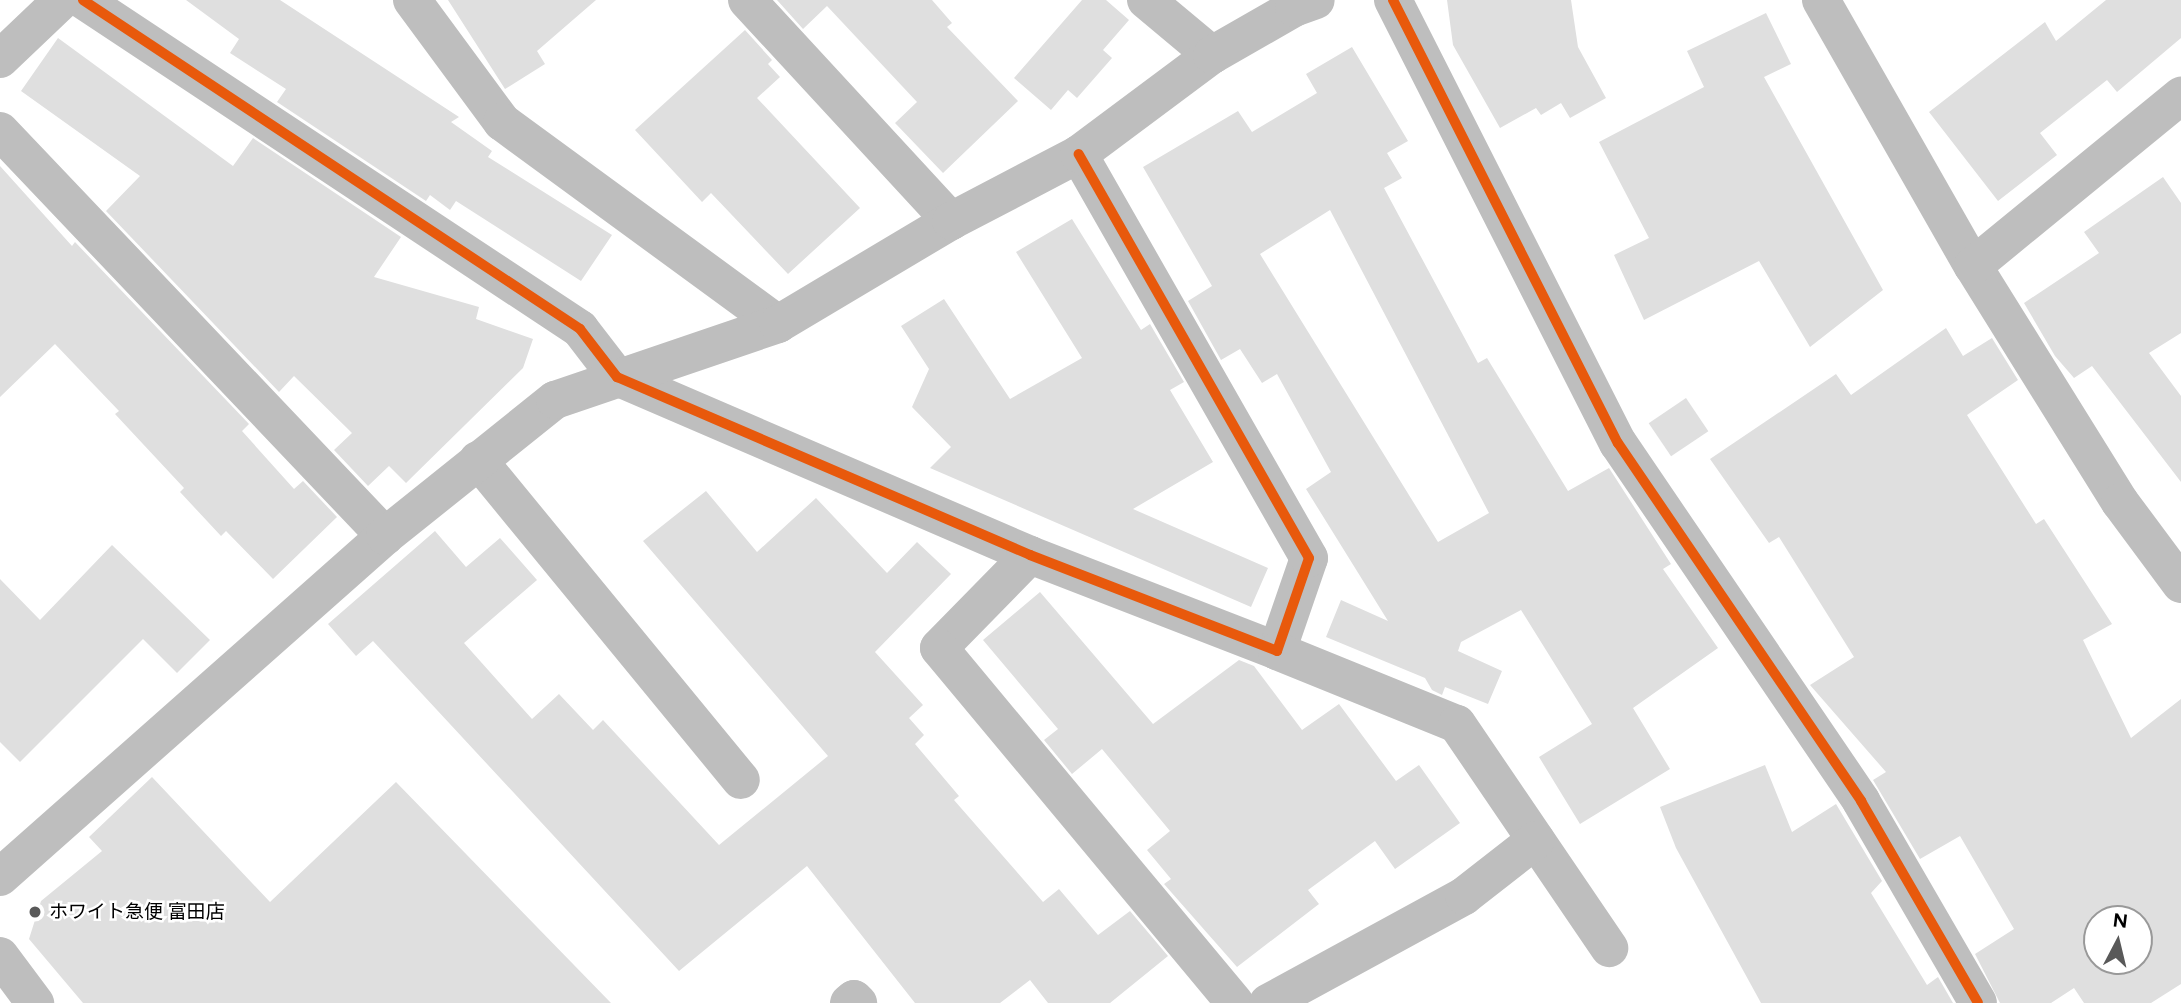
<!DOCTYPE html>
<meta charset="utf-8">
<style>
body{margin:0}
#map{position:relative;width:2181px;height:1003px;overflow:hidden;background:#fff;font-family:Figtree,"Noto Sans JP",sans-serif}
div>[style]{position:absolute}
[style*='--x']{left:calc(var(--x)*1px);top:calc(var(--y)*1px);width:calc(var(--w)*1px);rotate:calc(var(--a)*1deg)}
.building>*{inset:0;background:#dfdfdf;transform-origin:0 0}
.minor>*{height:38px;margin:-19px;padding:0 19px;transform-origin:19px;border-radius:19px;background:#bebebe}
.cycleway>*{height:10px;margin:-5px;padding:0 5px;transform-origin:5px;border-radius:5px;background:#e8590c}
.dots>*{width:19px;height:19px;translate:-50% -50%;box-sizing:border-box;border:4px solid #fff;border-radius:50%}
span{translate:-50% -50%;white-space:nowrap;text-align:center;line-height:1.15;-webkit-text-stroke:5px #fff;paint-order:stroke}
.poi-label{font-size:19px;color:#000}
.left{translate:0 -50%;text-align:left}
.north{position:absolute;left:2083px;top:905px;width:70px;height:70px;box-sizing:border-box;background:#fff;border:2px solid #999;border-radius:50%;rotate:7deg;font-size:19px;font-weight:700;line-height:28px;text-align:center;color:#000}
.north::after{content:'';display:block;margin:auto;width:24px;height:32px;background:#595959;clip-path:polygon(50% 0,100% 100%,50% 72%,0 100%)}
</style>
<div id="map">
<div class="building">
<div style="clip-path:polygon(186px 0,280px 0,459px 117px,451px 122px,492px 151px,488px 157px,612px 235px,581px 281px,456px 201px,450px 210px,430px 195px,426px 201px,277px 102px,286px 89px,230px 53px,239px 39px)"></div>
<div style="clip-path:polygon(448px 0,596px 0,537px 51px,545px 64px,505px 89px)"></div>
<div style="clip-path:polygon(777px 0,932px 0,952px 23px,947px 27px,1018px 101px,943px 173px,895px 123px,917px 102px,827px 6px,803px 29px)"></div>
<div style="clip-path:polygon(1082px 0,1106px 0,1129px 20px,1103px 50px,1112px 58px,1077px 98px,1068px 90px,1051px 110px,1014px 78px)"></div>
<div style="clip-path:polygon(1447px 0,1571px 0,1578px 47px,1606px 98px,1570px 118px,1561px 103px,1541px 115px,1536px 108px,1500px 128px,1453px 45px)"></div>
<div style="clip-path:polygon(2106px 0,2181px 0,2181px 38px,2117px 92px,2107px 80px,2040px 133px,2057px 155px,1998px 201px,1929px 112px,2045px 22px,2056px 41px)"></div>
<div style="clip-path:polygon(1766px 13px,1791px 64px,1764px 77px,1883px 290px,1810px 347px,1759px 261px,1644px 320px,1614px 255px,1649px 238px,1599px 142px,1704px 87px,1687px 51px)"></div>
<div style="clip-path:polygon(745px 30px,772px 60px,768px 64px,780px 77px,757px 98px,860px 208px,788px 274px,711px 193px,702px 202px,635px 130px)"></div>
<div style="clip-path:polygon(58px 38px,233px 166px,253px 138px,401px 237px,374px 277px,479px 307px,476px 319px,533px 339px,523px 368px,406px 483px,389px 466px,368px 486px,334px 450px,352px 433px,294px 376px,279px 392px,106px 211px,140px 176px,21px 91px)"></div>
<div style="clip-path:polygon(evenodd,1352px 47px,1408px 141px,1387px 153px,1402px 178px,1384px 188px,1478px 363px,1487px 358px,1568px 491px,1609px 468px,1671px 564px,1663px 569px,1718px 648px,1633px 708px,1670px 769px,1580px 824px,1539px 757px,1592px 724px,1521px 610px,1461px 642px,1458px 651px,1502px 671px,1488px 704px,1445px 687px,1442px 695px,1432px 690px,1425px 678px,1326px 637px,1341px 600px,1388px 621px,1306px 489px,1331px 472px,1277px 374px,1262px 383px,1240px 349px,1221px 360px,1188px 301px,1212px 286px,1143px 167px,1238px 111px,1252px 132px,1317px 93px,1306px 74px,1352px 47px,1330px 210px,1489px 513px,1438px 542px,1260px 254px,1330px 210px)"></div>
<div style="clip-path:polygon(0 166px,72px 246px,75px 242px,249px 424px,242px 431px,294px 489px,303px 481px,337px 517px,273px 579px,226px 531px,221px 536px,180px 492px,184px 488px,115px 414px,119px 411px,55px 344px,0 397px)"></div>
<div style="clip-path:polygon(2163px 177px,2181px 203px,2181px 333px,2149px 353px,2181px 396px,2181px 482px,2092px 366px,2074px 378px,2055px 356px,2024px 303px,2099px 253px,2084px 232px)"></div>
<div style="clip-path:polygon(1072px 219px,1141px 330px,1150px 324px,1184px 382px,1170px 390px,1213px 462px,1133px 509px,1268px 568px,1251px 607px,930px 468px,951px 447px,912px 407px,929px 369px,901px 326px,944px 299px,1010px 399px,1082px 358px,1016px 252px)"></div>
<div style="clip-path:polygon(evenodd,1946px 328px,1963px 356px,1992px 338px,2018px 380px,1967px 415px,2036px 524px,2044px 519px,2112px 624px,2083px 640px,2131px 738px,2181px 699px,2181px 984px,2151px 1003px,2084px 1003px,2074px 988px,2051px 1003px,2000px 1003px,1975px 954px,2014px 929px,1960px 836px,1920px 859px,1873px 780px,1886px 772px,1810px 685px,1854px 657px,1779px 537px,1769px 543px,1710px 459px,1836px 374px,1851px 395px,1946px 328px,2097px 919px,2139px 919px,2139px 961px,2097px 961px,2097px 919px)"></div>
<div style="left:1686px;top:398px;width:40px;height:45px;rotate:56deg"></div>
<div style="clip-path:polygon(706px 491px,757px 552px,816px 498px,887px 573px,917px 542px,951px 574px,875px 652px,923px 705px,909px 718px,924px 735px,915px 744px,959px 796px,954px 800px,1043px 902px,1059px 889px,1098px 935px,1130px 911px,1168px 956px,1110px 1003px,1048px 1003px,1030px 980px,1000px 1003px,915px 1003px,807px 866px,679px 971px,373px 641px,356px 656px,328px 624px,435px 531px,466px 567px,500px 538px,537px 580px,464px 643px,532px 719px,559px 694px,593px 730px,603px 720px,719px 845px,828px 756px,643px 541px)"></div>
<div style="clip-path:polygon(112px 545px,210px 640px,177px 673px,143px 639px,20px 762px,0 742px,0 579px,40px 620px)"></div>
<div style="clip-path:polygon(1040px 592px,1153px 724px,1239px 660px,1254px 666px,1302px 730px,1339px 704px,1396px 781px,1419px 765px,1460px 823px,1395px 869px,1375px 841px,1308px 890px,1319px 904px,1237px 967px,1164px 884px,1171px 879px,1147px 850px,1170px 831px,1102px 749px,1072px 774px,1044px 740px,1058px 729px,983px 640px)"></div>
<div style="clip-path:polygon(1765px 765px,1792px 832px,1836px 804px,1882px 881px,1871px 893px,1927px 985px,1938px 977px,1953px 1003px,1761px 1003px,1676px 848px,1660px 807px)"></div>
<div style="clip-path:polygon(152px 777px,270px 902px,396px 782px,611px 1003px,83px 1003px,29px 939px,41px 901px,102px 851px,89px 837px)"></div>
</div>
<div class="minor">
<div style="--x:83;--y:0;--w:596;--a:33.5"></div>
<div style="--x:580;--y:329;--w:61;--a:52.4"></div>
<div style="--x:617;--y:377;--w:450;--a:23.3"></div>
<div style="--x:1030;--y:555;--w:265;--a:21.2"></div>
<div style="--x:1277;--y:651;--w:98;--a:-71"></div>
<div style="--x:1309;--y:558;--w:465;--a:-119.7"></div>
<div style="--x:412;--y:0;--w:152;--a:53.6"></div>
<div style="--x:502;--y:122;--w:342;--a:36.2"></div>
<div style="--x:747;--y:0;--w:301;--a:47.3"></div>
<div style="--x:1146;--y:0;--w:86;--a:39.8"></div>
<div style="--x:1393;--y:0;--w:497;--a:63.1"></div>
<div style="--x:1618;--y:443;--w:433;--a:55.8"></div>
<div style="--x:1861;--y:801;--w:233;--a:59.9"></div>
<div style="--x:1821;--y:0;--w:306;--a:60.3"></div>
<div style="--x:1973;--y:266;--w:278;--a:58.1"></div>
<div style="--x:2120;--y:502;--w:102;--a:53.4"></div>
<div style="--x:0;--y:59;--w:86;--a:-43.6"></div>
<div style="--x:0;--y:131;--w:559;--a:46.45"></div>
<div style="--x:1973;--y:266;--w:269;--a:-39.3"></div>
<div style="--x:478;--y:460;--w:414;--a:50.6"></div>
<div style="--x:1030;--y:555;--w:130;--a:134.4"></div>
<div style="--x:939;--y:648;--w:462;--a:50.2"></div>
<div style="--x:1277;--y:651;--w:194;--a:22.1"></div>
<div style="--x:1457;--y:724;--w:271;--a:55.8"></div>
<div style="--x:0;--y:877;--w:514;--a:-41.53"></div>
<div style="--x:385;--y:536;--w:218;--a:-38.7"></div>
<div style="--x:555;--y:400;--w:236;--a:-18.8"></div>
<div style="--x:778;--y:324;--w:201;--a:-30.8"></div>
<div style="--x:951;--y:221;--w:144;--a:-27.6"></div>
<div style="--x:1079;--y:154;--w:166;--a:-36.7"></div>
<div style="--x:1212;--y:55;--w:95;--a:-29.8"></div>
<div style="--x:1294;--y:8;--w:23;--a:-20"></div>
<div style="--x:0;--y:956;--w:59;--a:53.3"></div>
<div style="--x:849;--y:1003;--w:6;--a:-39"></div>
<div style="--x:854;--y:999;--w:6;--a:45"></div>
<div style="--x:1268;--y:1003;--w:223;--a:-28.6"></div>
<div style="--x:1464;--y:896;--w:91;--a:-37.9"></div>
</div>
<div class="cycleway">
<div style="--x:83;--y:0;--w:596;--a:33.5"></div>
<div style="--x:580;--y:329;--w:61;--a:52.4"></div>
<div style="--x:617;--y:377;--w:450;--a:23.3"></div>
<div style="--x:1030;--y:555;--w:265;--a:21.2"></div>
<div style="--x:1277;--y:651;--w:98;--a:-71"></div>
<div style="--x:1309;--y:558;--w:465;--a:-119.7"></div>
<div style="--x:1393;--y:0;--w:497;--a:63.1"></div>
<div style="--x:1618;--y:443;--w:433;--a:55.8"></div>
<div style="--x:1861;--y:801;--w:233;--a:59.9"></div>
</div>
<div class="dots">
<div style="left:35px;top:912px;background:#595959"></div>
</div>
<div class="poi-label">
<span class="left" style="left:49px;top:912px">ホワイト急便 富田店</span>
</div>
<div class="north">N</div>
</div>
